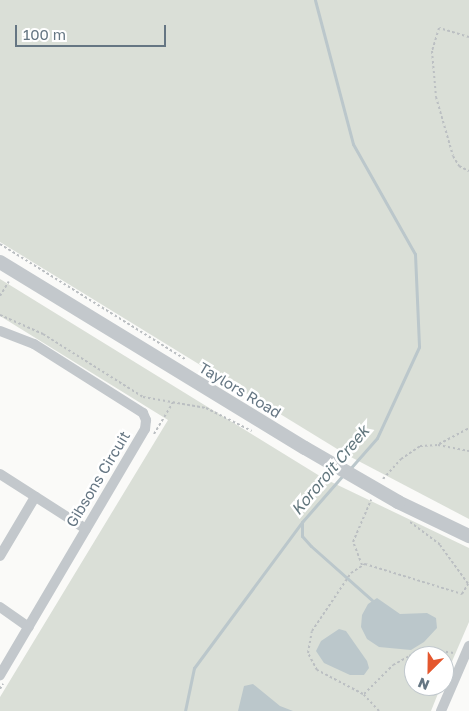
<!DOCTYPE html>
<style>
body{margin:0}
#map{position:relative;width:469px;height:711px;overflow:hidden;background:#fafaf8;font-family:"Golos Text",sans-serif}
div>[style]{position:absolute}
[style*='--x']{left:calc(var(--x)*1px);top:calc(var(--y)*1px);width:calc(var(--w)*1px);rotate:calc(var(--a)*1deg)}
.green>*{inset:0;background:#dadfd7}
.water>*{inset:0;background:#bbc7cb}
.stream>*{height:3px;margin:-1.5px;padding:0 1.5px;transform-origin:1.5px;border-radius:1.5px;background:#bbc7cb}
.path>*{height:2px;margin-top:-1px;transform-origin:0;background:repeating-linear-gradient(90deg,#bbbfc2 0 2.5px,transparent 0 5px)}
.minor>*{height:10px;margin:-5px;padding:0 5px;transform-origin:5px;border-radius:5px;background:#c3c8cc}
.tertiary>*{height:14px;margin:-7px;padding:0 7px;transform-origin:7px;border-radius:7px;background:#c3c8cc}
.tertiary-bridge>*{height:14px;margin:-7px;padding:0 7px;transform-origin:7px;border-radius:7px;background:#c3c8cc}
span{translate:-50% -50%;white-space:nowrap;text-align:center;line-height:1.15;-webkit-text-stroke:5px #fff;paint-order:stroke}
.street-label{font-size:15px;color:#657683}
.water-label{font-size:16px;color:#60757c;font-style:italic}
.north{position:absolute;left:404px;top:646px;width:50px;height:50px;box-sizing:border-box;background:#fff;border:1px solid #c1c8cd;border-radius:50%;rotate:203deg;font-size:14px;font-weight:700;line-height:20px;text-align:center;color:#657683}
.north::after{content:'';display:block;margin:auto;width:18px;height:22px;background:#e4572e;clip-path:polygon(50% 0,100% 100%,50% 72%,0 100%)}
.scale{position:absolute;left:15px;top:25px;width:151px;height:22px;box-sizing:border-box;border:2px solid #657683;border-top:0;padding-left:6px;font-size:15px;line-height:18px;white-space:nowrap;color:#657683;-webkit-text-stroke:4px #fff;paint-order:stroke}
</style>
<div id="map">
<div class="green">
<div style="clip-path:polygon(0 0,469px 0,469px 519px,347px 455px,0 242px)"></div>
<div style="clip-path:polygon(0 279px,323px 478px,469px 548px,469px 622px,444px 680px,444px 656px,414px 656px,414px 686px,441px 686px,431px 711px,0 711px,0 697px,168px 420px,0 316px)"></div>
</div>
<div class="water">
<div style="clip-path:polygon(377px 598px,400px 614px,427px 613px,436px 618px,437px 628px,424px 642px,411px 650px,379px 647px,367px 639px,361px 627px,362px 615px,368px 604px)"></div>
<div style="clip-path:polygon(339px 629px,346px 631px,367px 661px,369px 668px,364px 675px,350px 675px,324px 663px,316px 651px,321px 641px)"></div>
<div style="clip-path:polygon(253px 684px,280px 706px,293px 711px,238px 711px,244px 686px)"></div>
</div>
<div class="stream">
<div style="--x:315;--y:0;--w:149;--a:75.2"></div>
<div style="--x:353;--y:144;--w:126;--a:60.6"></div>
<div style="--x:415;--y:254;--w:93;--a:87.5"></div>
<div style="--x:419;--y:347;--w:100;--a:114.8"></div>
<div style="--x:377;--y:438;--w:43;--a:131.2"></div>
<div style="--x:302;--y:523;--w:13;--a:90"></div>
<div style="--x:302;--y:536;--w:13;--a:48"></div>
<div style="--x:311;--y:546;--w:83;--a:41.6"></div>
<div style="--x:185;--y:711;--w:44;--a:-78.2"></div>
<div style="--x:194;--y:668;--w:182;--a:-53.5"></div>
<div style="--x:302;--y:522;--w:64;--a:-48.8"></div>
</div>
<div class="path">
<div style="--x:469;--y:37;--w:31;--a:-163"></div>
<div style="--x:439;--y:28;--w:24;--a:107"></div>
<div style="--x:432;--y:51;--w:46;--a:85"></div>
<div style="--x:436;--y:97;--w:61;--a:73.9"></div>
<div style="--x:453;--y:156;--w:12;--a:59"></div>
<div style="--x:459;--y:166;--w:11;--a:27"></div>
<div style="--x:0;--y:244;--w:218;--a:31.9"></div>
<div style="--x:0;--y:296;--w:17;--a:-59"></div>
<div style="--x:0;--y:315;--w:47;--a:23.8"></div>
<div style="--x:43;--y:334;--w:118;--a:32.2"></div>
<div style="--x:143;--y:397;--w:64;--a:9.9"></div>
<div style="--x:206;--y:408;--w:51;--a:26.6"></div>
<div style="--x:154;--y:434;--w:37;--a:-59"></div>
<div style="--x:439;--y:444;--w:34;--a:-28"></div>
<div style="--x:383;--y:479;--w:27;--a:-48"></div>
<div style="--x:401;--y:459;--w:23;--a:-34"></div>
<div style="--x:420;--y:446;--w:18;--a:-3"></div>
<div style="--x:438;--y:445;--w:32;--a:11"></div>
<div style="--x:410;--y:522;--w:38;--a:37"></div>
<div style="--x:440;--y:545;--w:49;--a:54.1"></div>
<div style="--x:362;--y:565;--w:25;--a:-111"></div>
<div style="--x:353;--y:542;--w:46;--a:-66.8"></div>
<div style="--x:0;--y:689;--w:6;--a:-59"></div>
<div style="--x:364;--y:694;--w:41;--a:-45"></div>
<div style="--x:393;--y:665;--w:18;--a:-29"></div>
<div style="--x:409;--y:656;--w:18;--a:-22"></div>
<div style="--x:426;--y:649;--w:30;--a:8"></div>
<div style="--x:379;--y:711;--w:23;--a:-133"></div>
<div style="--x:363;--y:694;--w:52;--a:-152.4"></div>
<div style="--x:317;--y:670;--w:19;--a:-118"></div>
<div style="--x:308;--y:653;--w:22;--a:-80"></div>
<div style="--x:312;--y:631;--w:70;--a:-56.1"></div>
<div style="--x:351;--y:573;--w:17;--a:-33"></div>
<div style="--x:365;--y:564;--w:102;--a:17.2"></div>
<div style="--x:462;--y:594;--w:12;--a:-59"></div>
</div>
<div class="minor">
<div style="--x:0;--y:331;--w:36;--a:21"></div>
<div style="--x:34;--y:344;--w:129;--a:32.3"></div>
<div style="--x:143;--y:413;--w:8;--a:67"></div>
<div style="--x:146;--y:420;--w:9;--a:96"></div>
<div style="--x:145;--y:429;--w:286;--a:120.5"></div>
<div style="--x:0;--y:474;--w:102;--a:32.6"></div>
<div style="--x:0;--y:556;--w:69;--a:-59.3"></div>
<div style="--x:0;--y:607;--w:35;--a:35"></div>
<div style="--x:441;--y:711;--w:71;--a:-66.7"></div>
</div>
<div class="tertiary">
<div style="--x:0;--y:262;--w:357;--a:31.4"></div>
<div style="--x:398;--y:502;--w:79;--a:25.6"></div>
</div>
<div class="tertiary-bridge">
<div style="--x:305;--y:448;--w:108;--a:30.1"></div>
</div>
<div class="street-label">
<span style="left:240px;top:390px;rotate:31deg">Taylors Road</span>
<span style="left:98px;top:479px;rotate:-59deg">Gibsons Circuit</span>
</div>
<div class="water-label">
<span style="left:330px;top:470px;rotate:-50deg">Kororoit Creek</span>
</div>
<div class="north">N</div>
<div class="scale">100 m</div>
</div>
